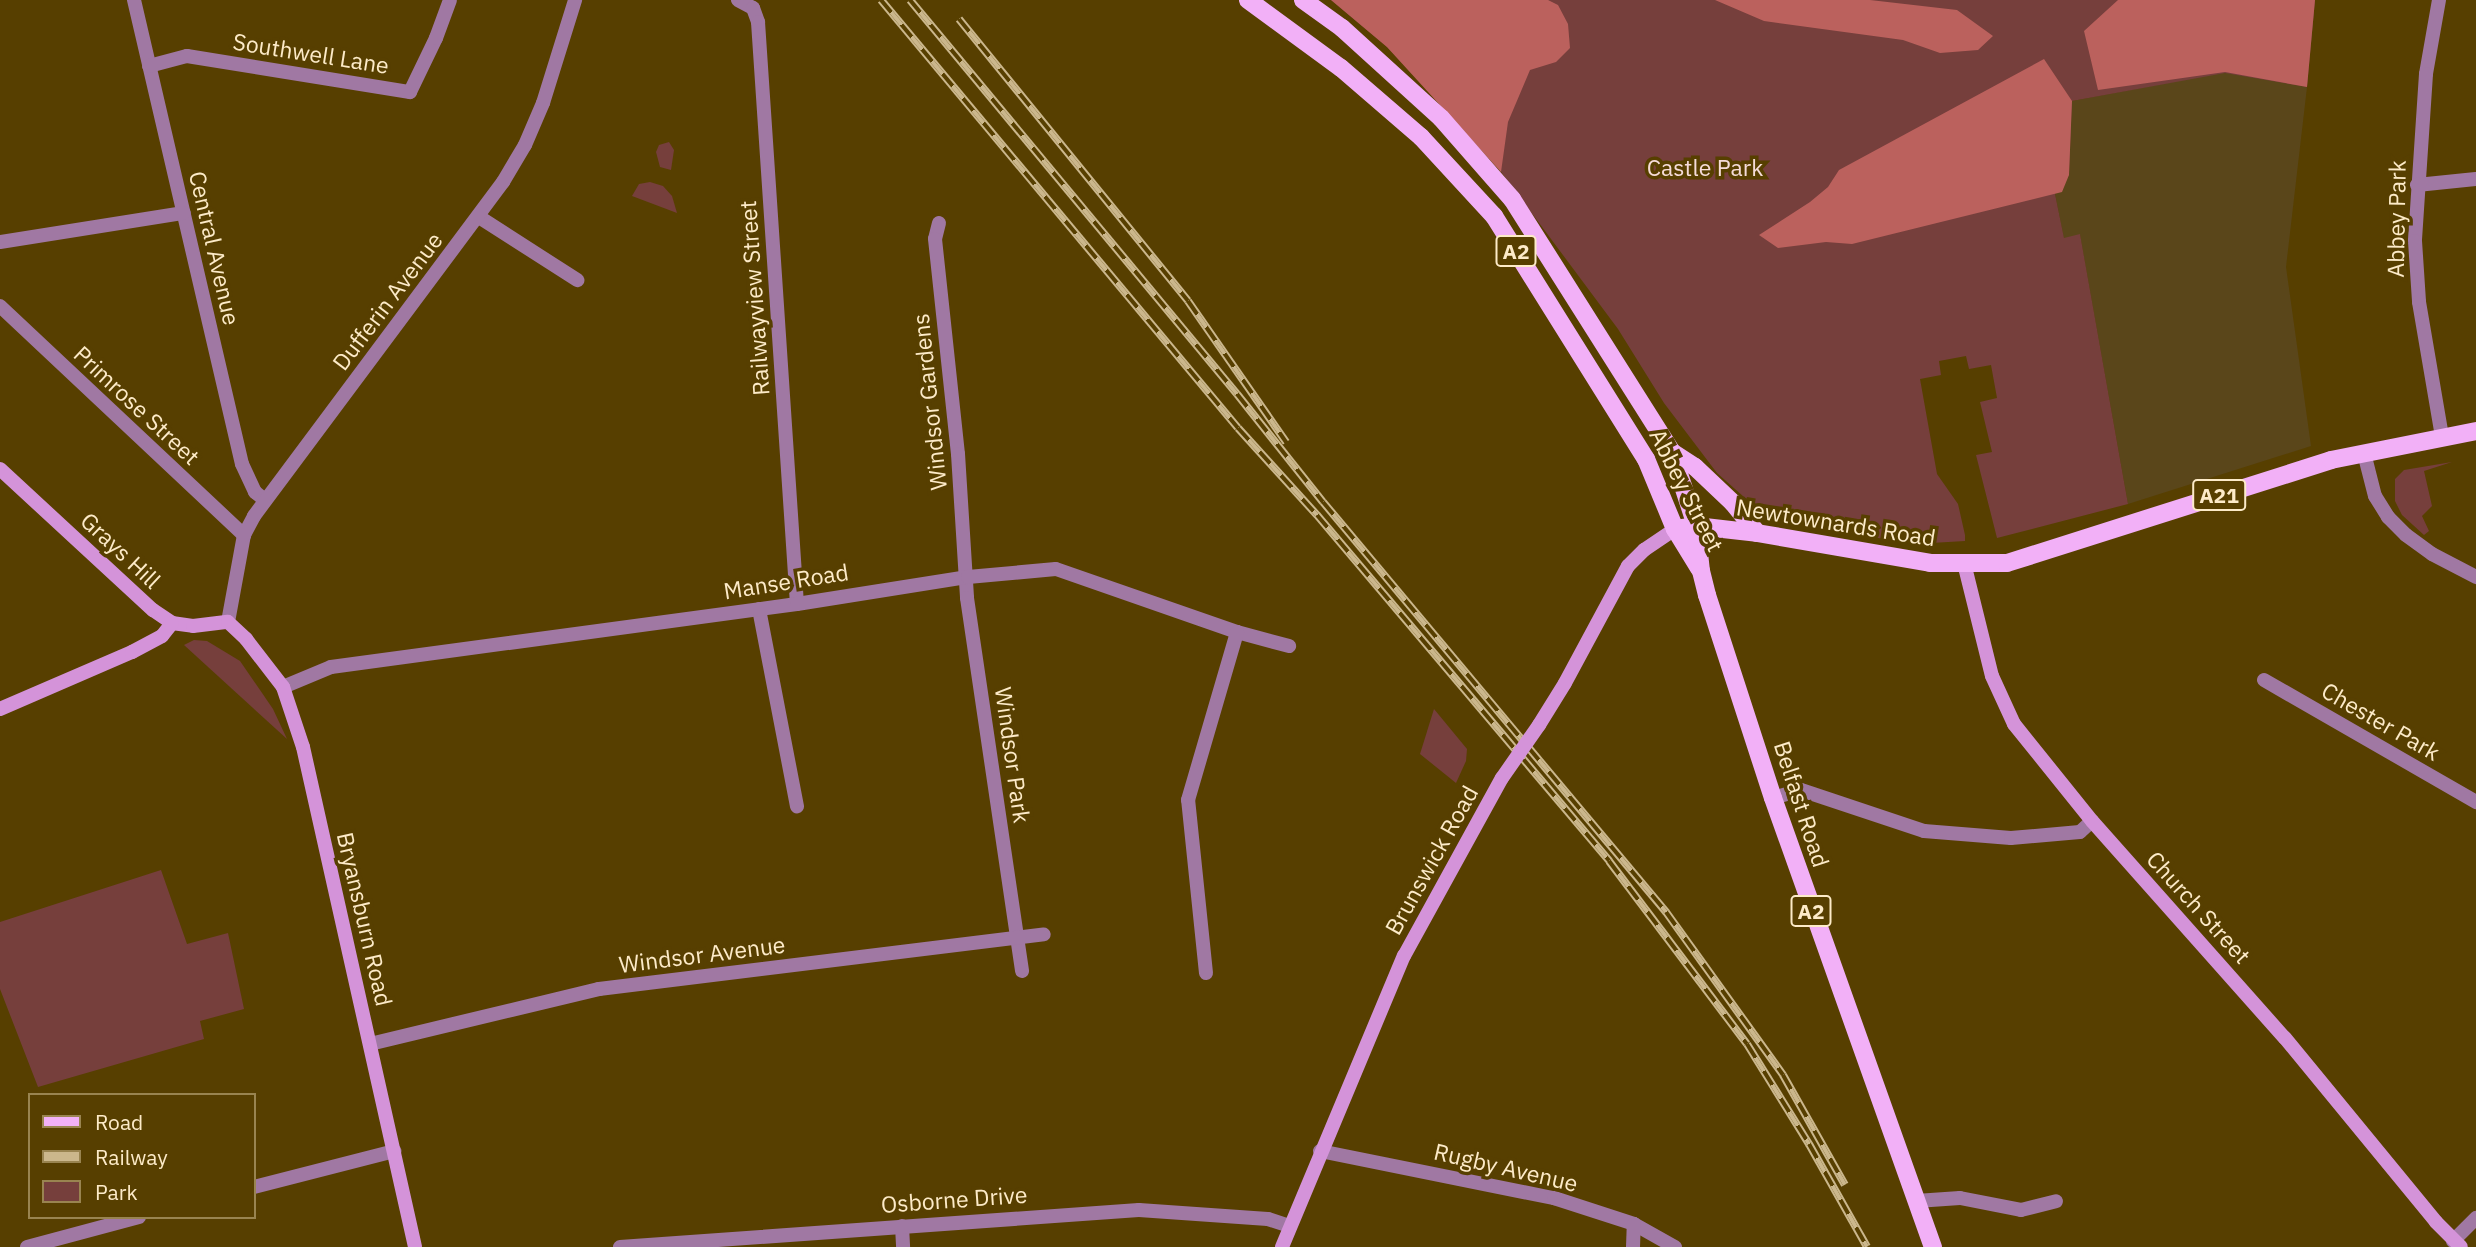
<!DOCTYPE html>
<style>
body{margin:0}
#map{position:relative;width:2476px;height:1247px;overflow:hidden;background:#573f00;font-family:"IBM Plex Sans",sans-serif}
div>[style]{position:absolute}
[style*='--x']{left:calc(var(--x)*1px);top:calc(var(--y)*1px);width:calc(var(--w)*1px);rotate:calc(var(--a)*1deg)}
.built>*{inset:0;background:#5a461a}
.green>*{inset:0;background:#763f3c}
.forest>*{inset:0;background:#bb615d}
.street>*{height:14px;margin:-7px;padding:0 7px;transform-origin:7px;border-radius:7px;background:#a078a3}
.secondary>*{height:14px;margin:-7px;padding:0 7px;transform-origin:7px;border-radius:7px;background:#d493d9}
.primary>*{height:18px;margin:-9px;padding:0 9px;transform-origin:9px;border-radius:9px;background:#f2b0f7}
.rail>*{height:8px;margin-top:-4px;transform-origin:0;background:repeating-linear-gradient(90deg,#573f00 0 16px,#cbb78c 0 32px);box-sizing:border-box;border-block:2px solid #cbb78c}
.secondary-bridge>*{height:14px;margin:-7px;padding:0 7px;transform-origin:7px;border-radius:7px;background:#d493d9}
span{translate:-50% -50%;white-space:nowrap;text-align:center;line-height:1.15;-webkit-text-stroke:7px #573f00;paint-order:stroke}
.shield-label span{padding:2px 5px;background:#573f00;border:2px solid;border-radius:5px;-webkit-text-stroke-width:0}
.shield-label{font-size:21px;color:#fdebc8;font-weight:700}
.street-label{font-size:23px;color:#fdebc8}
.park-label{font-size:23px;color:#f6dcd9}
.legend{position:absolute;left:28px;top:1093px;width:228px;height:126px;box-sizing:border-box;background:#573f00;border:2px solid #998450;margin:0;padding:9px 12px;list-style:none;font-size:21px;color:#fdebc8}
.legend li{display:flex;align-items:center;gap:14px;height:35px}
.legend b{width:35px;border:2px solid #998450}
</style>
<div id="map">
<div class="built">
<div style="clip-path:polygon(2225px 72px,2307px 87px,2286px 267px,2311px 446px,2128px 504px,2080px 235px,2064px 239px,2055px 194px,2069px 175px,2072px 101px)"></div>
</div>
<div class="green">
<div style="clip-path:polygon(1331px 0,2315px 0,2307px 87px,2225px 73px,2072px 101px,2069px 175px,2055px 194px,2064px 238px,2080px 234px,2128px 504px,1997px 538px,1976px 455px,1992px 452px,1980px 402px,1997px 398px,1991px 365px,1969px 369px,1966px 356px,1939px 361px,1941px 375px,1920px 379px,1937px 474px,1958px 504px,1965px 535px,1965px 541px,1931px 543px,1905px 543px,1804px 524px,1772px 513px,1744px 497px,1717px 473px,1664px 403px,1618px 329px,1493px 161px,1387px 47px)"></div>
<div style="clip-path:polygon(669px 142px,674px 150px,671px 170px,660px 167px,656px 152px,659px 145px)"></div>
<div style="clip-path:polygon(650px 182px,663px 186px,672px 196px,677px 213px,632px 196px,639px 184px)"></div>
<div style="clip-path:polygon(2452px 462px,2424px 471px,2432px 506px,2422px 516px,2429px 531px,2424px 535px,2402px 515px,2395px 501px,2395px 479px,2404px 470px)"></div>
<div style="clip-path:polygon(194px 640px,207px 641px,240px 661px,273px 709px,287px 739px,184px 645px)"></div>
<div style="clip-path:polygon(1434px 709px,1467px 749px,1466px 761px,1456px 783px,1420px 754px)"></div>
<div style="clip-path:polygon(161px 870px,187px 944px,228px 933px,244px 1009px,200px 1021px,204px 1039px,38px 1087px,0 989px,0 922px)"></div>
</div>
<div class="forest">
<div style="clip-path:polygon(1331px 0,1548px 0,1558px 5px,1568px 24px,1570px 48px,1556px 62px,1530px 70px,1508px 122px,1501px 172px,1387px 47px)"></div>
<div style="clip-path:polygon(1715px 0,1870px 0,1957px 10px,1993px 36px,1978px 50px,1940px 53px,1903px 40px,1764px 21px)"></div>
<div style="clip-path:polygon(2118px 0,2315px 0,2307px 87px,2225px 72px,2098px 90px,2084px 31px)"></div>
<div style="clip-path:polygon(2044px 59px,2072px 101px,2069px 175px,2062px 192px,1852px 244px,1826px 242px,1778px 248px,1759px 235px,1810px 202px,1828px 187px,1839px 170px)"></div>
</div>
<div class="street">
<div style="--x:134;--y:0;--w:476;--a:76.9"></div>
<div style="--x:242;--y:464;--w:31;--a:65"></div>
<div style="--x:255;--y:492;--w:13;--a:39"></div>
<div style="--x:738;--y:0;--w:17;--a:28"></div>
<div style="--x:753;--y:8;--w:15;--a:70"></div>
<div style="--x:758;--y:22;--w:583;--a:86.17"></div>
<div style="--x:2439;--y:0;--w:75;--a:100"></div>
<div style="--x:2426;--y:74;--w:167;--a:93.8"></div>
<div style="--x:2415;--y:241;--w:61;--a:86.2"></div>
<div style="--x:2419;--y:302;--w:137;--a:80.3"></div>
<div style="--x:149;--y:66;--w:39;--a:-15"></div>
<div style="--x:187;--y:56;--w:226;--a:9.2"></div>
<div style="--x:410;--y:92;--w:60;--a:-64.3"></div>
<div style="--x:436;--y:38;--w:40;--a:-69.8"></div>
<div style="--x:2417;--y:185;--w:59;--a:-5.8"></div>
<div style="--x:479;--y:217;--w:117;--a:32.7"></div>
<div style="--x:939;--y:223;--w:16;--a:104"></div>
<div style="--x:935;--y:239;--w:216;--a:83.9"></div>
<div style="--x:958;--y:454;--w:144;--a:86.4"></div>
<div style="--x:967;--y:598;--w:377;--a:81.6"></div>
<div style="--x:0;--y:242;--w:186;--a:-9"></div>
<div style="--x:0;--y:306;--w:335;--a:43.2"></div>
<div style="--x:2364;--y:453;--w:44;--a:75.7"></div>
<div style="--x:2375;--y:496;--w:25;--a:58"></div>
<div style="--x:2388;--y:517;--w:25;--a:45"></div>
<div style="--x:2406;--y:535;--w:32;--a:36"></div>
<div style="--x:2432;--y:554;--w:50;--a:27.6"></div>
<div style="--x:759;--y:609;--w:201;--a:79.1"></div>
<div style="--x:228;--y:622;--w:88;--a:-79.6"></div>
<div style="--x:244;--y:535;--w:21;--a:-62"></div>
<div style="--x:254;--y:516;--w:417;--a:-53.3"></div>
<div style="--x:503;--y:182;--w:43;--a:-59.3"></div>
<div style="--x:525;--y:145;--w:46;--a:-66.8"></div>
<div style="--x:543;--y:103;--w:108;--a:-72.7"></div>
<div style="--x:2264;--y:680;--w:245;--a:29.9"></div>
<div style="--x:283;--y:687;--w:52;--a:-22.6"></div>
<div style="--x:331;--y:667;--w:470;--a:-7.7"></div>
<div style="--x:797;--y:604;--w:173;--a:-9"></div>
<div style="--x:968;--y:577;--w:88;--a:-5.2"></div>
<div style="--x:1056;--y:569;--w:192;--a:19.2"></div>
<div style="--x:1237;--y:632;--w:54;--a:15.1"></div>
<div style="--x:1773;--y:798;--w:29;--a:-16"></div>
<div style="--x:1801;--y:790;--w:130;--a:18.4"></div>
<div style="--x:1924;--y:831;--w:87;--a:4.6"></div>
<div style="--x:2011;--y:838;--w:69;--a:-5"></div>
<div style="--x:2080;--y:832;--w:16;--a:-43"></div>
<div style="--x:1206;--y:973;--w:174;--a:-95.9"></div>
<div style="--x:1188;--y:800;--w:175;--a:-73.7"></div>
<div style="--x:370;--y:1044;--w:236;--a:-13.5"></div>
<div style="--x:599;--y:989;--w:448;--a:-7"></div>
<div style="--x:1320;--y:1151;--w:239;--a:11.4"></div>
<div style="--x:1554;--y:1198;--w:84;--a:18"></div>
<div style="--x:1634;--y:1224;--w:47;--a:29.3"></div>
<div style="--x:254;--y:1187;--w:145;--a:-14.4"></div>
<div style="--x:1916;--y:1201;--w:44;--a:-3.9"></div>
<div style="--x:1960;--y:1198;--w:62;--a:11.1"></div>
<div style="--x:2021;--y:1210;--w:36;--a:-14"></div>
<div style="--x:902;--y:1226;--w:21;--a:87"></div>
<div style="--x:2453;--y:1241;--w:33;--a:-45"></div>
<div style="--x:27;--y:1247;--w:116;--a:-15"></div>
<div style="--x:620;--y:1247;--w:520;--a:-4.08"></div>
<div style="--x:1139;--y:1210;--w:129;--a:4"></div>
<div style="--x:1268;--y:1219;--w:23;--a:18"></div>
<div style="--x:1633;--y:1247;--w:23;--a:-88"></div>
</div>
<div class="secondary">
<div style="--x:0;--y:469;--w:208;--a:42.7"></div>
<div style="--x:153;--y:610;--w:23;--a:34"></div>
<div style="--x:172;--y:623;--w:21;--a:8"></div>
<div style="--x:193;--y:626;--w:35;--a:-7"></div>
<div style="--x:228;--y:622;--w:25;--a:43"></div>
<div style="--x:246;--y:639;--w:61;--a:52.4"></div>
<div style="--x:283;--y:687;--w:63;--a:71.6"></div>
<div style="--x:303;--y:747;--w:512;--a:77.37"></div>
<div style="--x:1964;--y:563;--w:116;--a:76.1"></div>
<div style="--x:1992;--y:676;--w:53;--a:65.4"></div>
<div style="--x:2014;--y:724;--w:124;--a:51.2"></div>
<div style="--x:2092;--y:821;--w:290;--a:48.4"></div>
<div style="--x:2285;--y:1038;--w:238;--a:50.6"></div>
<div style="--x:2436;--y:1222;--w:35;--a:45"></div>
<div style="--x:0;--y:709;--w:144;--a:-23.4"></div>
<div style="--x:132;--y:652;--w:34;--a:-28"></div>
<div style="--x:162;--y:636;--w:16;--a:-52"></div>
<div style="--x:1539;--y:725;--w:49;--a:-58.2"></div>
<div style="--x:1565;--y:683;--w:133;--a:-61.7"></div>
<div style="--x:1628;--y:566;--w:23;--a:-45"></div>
<div style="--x:1644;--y:550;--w:37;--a:-34"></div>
<div style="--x:1282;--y:1247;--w:316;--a:-67.3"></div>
<div style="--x:1404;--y:956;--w:203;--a:-61.2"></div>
</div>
<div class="primary">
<div style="--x:1248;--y:0;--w:115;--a:36.2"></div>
<div style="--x:1341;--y:68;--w:106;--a:40.8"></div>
<div style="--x:1421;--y:137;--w:108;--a:47.3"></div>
<div style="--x:1494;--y:216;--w:287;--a:58"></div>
<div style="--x:1646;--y:459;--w:76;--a:67.5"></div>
<div style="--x:1675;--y:529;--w:46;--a:58.4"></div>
<div style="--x:1303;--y:0;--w:48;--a:35.7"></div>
<div style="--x:1342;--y:28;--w:134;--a:42.3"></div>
<div style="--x:1441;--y:118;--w:108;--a:48.8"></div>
<div style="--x:1512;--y:199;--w:299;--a:57.7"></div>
<div style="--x:1672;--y:452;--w:78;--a:72"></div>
<div style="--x:1696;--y:526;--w:45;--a:83.7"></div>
<div style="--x:1701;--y:571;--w:25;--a:76"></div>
<div style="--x:1707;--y:595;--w:213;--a:72"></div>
<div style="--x:1773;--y:798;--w:477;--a:70.4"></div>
<div style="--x:1672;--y:452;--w:27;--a:33"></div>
<div style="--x:1695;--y:467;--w:52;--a:43.5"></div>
<div style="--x:1733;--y:503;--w:38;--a:51"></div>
<div style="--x:1675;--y:529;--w:21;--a:-8"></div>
<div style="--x:1696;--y:526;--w:61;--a:6.5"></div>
<div style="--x:1757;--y:533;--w:176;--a:9.8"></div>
<div style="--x:1930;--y:563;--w:77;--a:0"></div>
<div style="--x:2007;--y:563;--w:340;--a:-17.6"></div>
<div style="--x:2331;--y:460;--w:148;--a:-11.3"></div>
</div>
<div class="rail">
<div style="--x:881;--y:0;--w:557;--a:50.17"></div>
<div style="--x:1238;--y:428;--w:118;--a:47.8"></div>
<div style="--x:1317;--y:515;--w:453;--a:49.8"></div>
<div style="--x:1609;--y:861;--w:229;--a:53"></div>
<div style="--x:1747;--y:1044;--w:118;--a:58.2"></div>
<div style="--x:1809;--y:1144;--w:118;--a:60.6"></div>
<div style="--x:910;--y:0;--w:512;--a:50.31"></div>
<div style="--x:1237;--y:394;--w:138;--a:51.5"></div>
<div style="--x:1323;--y:502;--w:535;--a:50.08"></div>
<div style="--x:1666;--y:912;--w:201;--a:54.3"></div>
<div style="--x:1783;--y:1075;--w:126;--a:60.6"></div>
<div style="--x:959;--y:19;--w:363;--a:50.9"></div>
<div style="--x:1188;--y:301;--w:172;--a:55.2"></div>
</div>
<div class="secondary-bridge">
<div style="--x:1502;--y:778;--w:65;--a:-55.1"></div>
</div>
<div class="shield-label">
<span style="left:1516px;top:251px">A2</span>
<span style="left:2219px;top:495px">A21</span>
<span style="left:1811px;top:911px">A2</span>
</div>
<div class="street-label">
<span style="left:311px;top:53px;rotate:9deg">Southwell Lane</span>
<span style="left:2396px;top:219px;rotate:-89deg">Abbey Park</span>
<span style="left:215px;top:248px;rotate:77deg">Central Avenue</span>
<span style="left:754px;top:298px;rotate:-94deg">Railwayview Street</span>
<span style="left:387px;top:301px;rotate:-53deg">Dufferin Avenue</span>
<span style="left:929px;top:402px;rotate:-96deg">Windsor Gardens</span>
<span style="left:137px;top:405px;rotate:43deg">Primrose Street</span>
<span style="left:1687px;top:490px;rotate:63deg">Abbey Street</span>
<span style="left:1836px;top:522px;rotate:9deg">Newtownards Road</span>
<span style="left:121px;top:550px;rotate:43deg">Grays Hill</span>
<span style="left:786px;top:581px;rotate:-9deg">Manse Road</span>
<span style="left:2381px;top:721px;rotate:30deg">Chester Park</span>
<span style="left:1013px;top:755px;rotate:82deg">Windsor Park</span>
<span style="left:1802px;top:804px;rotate:72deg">Belfast Road</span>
<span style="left:1431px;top:860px;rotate:-61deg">Brunswick Road</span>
<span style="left:2199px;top:907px;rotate:48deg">Church Street</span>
<span style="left:365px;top:919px;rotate:77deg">Bryansburn Road</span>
<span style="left:702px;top:954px;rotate:-7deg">Windsor Avenue</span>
<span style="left:1506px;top:1167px;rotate:13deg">Rugby Avenue</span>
<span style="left:954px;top:1199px;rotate:-4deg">Osborne Drive</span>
</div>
<div class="park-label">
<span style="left:1705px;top:167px">Castle Park</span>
</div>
<ul class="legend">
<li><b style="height:9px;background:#f2b0f7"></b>Road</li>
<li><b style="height:9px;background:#cbb78c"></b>Railway</li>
<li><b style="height:19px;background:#763f3c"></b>Park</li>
</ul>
</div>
